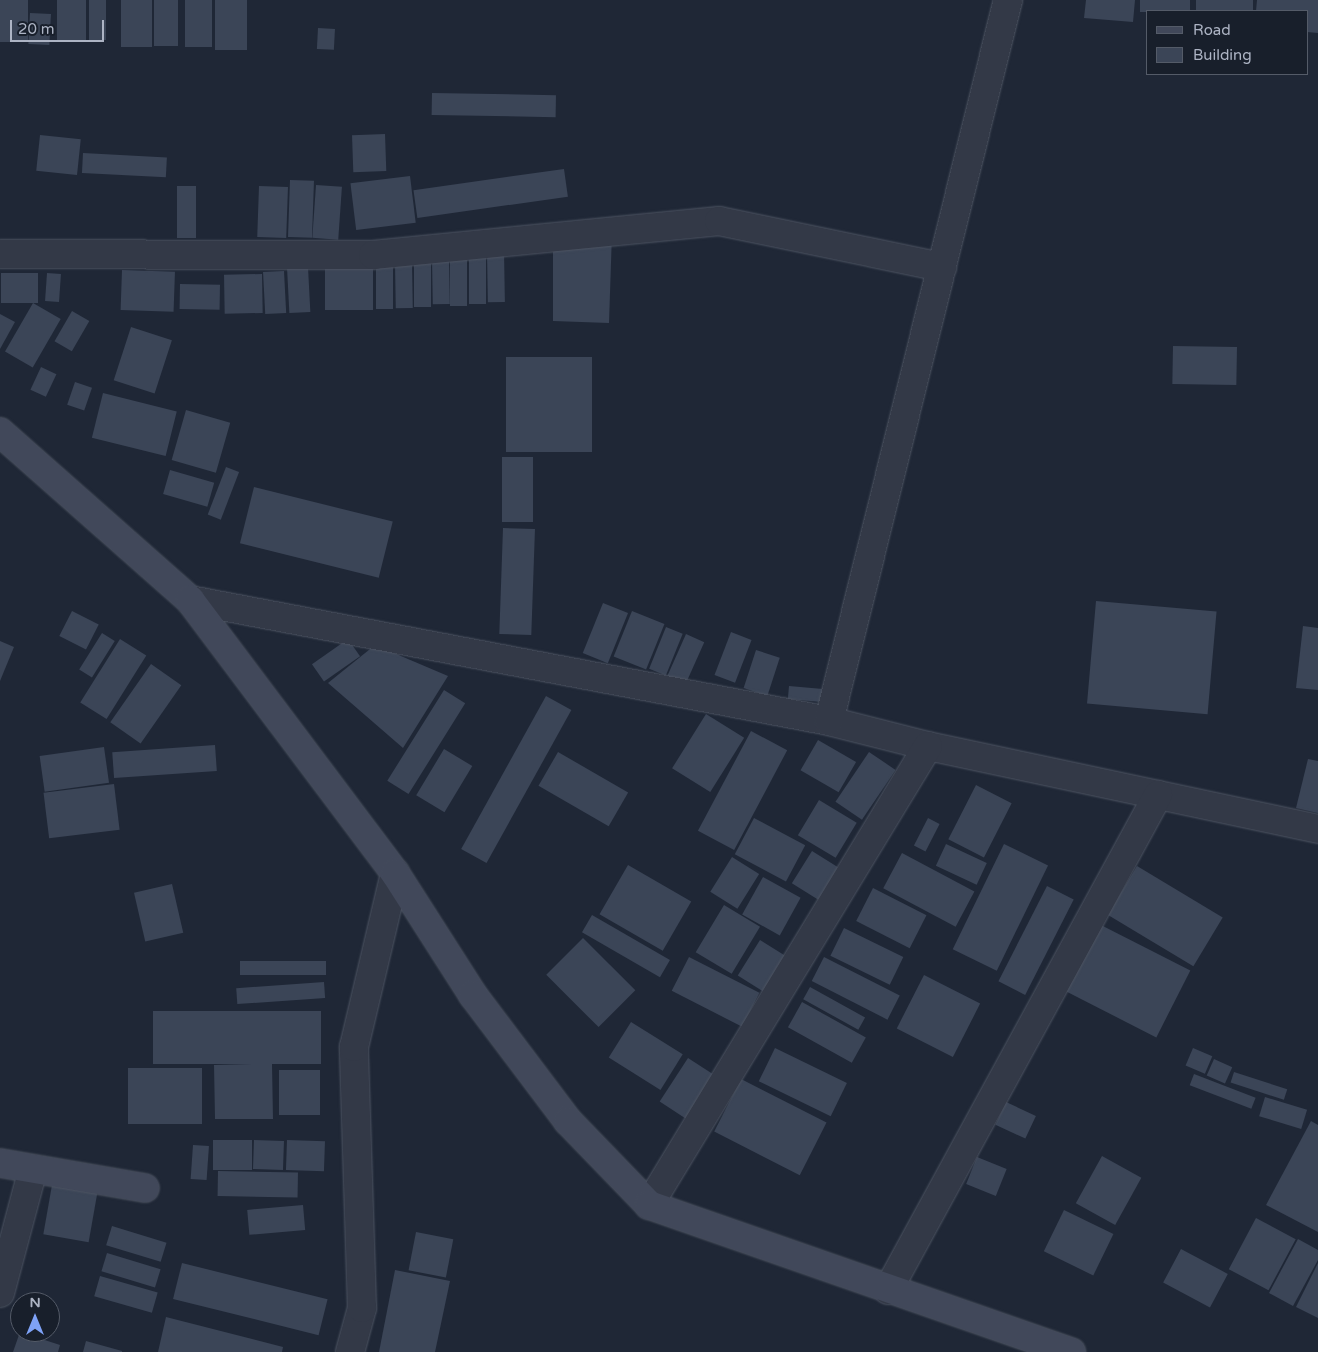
<!DOCTYPE html>
<html>
<head>
<meta charset="utf-8">
<style>
  body { margin:0 }
  #map { position:relative; width:1318px; height:1352px; overflow:hidden; background:#1f2736; font-family:"Varela Round",sans-serif }
  div>[style] { position:absolute }
  .building>* { inset:0; background:#3b4557; transform-origin:0 0 }
  .roads { filter:drop-shadow(0 0 1px #4d5462) drop-shadow(0 0 1px #4d5462) }
  .street>* { height:28px; margin:-14px; padding:0 14px; transform-origin:14px; border-radius:14px; background:#333947 }
  .secondary>* { height:28px; margin:-14px; padding:0 14px; transform-origin:14px; border-radius:14px; background:#41485a }
  span { translate:-50% -50%; white-space:nowrap; text-align:center; line-height:1.15; -webkit-text-stroke:4px #181f2b; paint-order:stroke }
  .legend { position:absolute; left:1146px; top:10px; width:162px; height:65px; box-sizing:border-box; background:#181f2b; border:1px solid #545b68; margin:0; padding:6px 9px; list-style:none; font-size:15px; color:#adb4c4 }
  .legend li { display:flex; align-items:center; gap:10px; height:25px }
  .legend b { width:25px; border:1px solid #545b68 }
  .north { position:absolute; left:10px; top:1292px; width:50px; height:50px; box-sizing:border-box; background:#181f2b; border:1px solid #545b68; border-radius:50%; rotate:0deg; font-size:14px; font-weight:700; line-height:20px; text-align:center; color:#adb4c4 }
  .north::after { content:''; display:block; margin:auto; width:18px; height:22px; background:#7ea2f7; clip-path:polygon(50% 0,100% 100%,50% 72%,0 100%) }
  .scale { position:absolute; left:10px; top:20px; width:94px; height:22px; box-sizing:border-box; border:2px solid #adb4c4; border-top:0; padding-left:6px; font-size:15px; line-height:18px; white-space:nowrap; color:#adb4c4; -webkit-text-stroke:4px #181f2b; paint-order:stroke }
</style>
</head>
<body>
<div id="map">
  <div class="building">
    <div style="left:0;top:0;width:28px;height:42px"></div>
    <div style="left:57px;top:0;width:29px;height:42px"></div>
    <div style="left:89px;top:0;width:17px;height:40px"></div>
    <div style="left:121px;top:0;width:31px;height:47px"></div>
    <div style="left:154px;top:0;width:24px;height:46px"></div>
    <div style="left:185px;top:0;width:27px;height:47px"></div>
    <div style="left:215px;top:0;width:32px;height:50px"></div>
    <div style="clip-path:polygon(1086px 0,1135px 0,1133px 22px,1084px 18px)"></div>
    <div style="left:1140px;top:0;width:50px;height:12px"></div>
    <div style="left:1196px;top:0;width:57px;height:11px"></div>
    <div style="clip-path:polygon(1257px 0,1318px 0,1318px 33px,1307px 32px,1307px 11px,1256px 11px)"></div>
    <div style="left:30px;top:13px;width:21px;height:31px;rotate:3deg"></div>
    <div style="left:318px;top:28px;width:17px;height:21px;rotate:3deg"></div>
    <div style="left:432px;top:93px;width:124px;height:22px;rotate:1deg"></div>
    <div style="left:385px;top:134px;width:37px;height:33px;rotate:88deg"></div>
    <div style="left:40px;top:135px;width:41px;height:36px;rotate:6deg"></div>
    <div style="left:83px;top:153px;width:84px;height:20px;rotate:3deg"></div>
    <div style="left:564px;top:169px;width:28px;height:152px;rotate:82deg"></div>
    <div style="left:410px;top:176px;width:47px;height:60px;rotate:83deg"></div>
    <div style="left:290px;top:180px;width:24px;height:57px;rotate:2deg"></div>
    <div style="left:316px;top:185px;width:26px;height:53px;rotate:4deg"></div>
    <div style="left:177px;top:186px;width:19px;height:52px"></div>
    <div style="left:259px;top:186px;width:29px;height:51px;rotate:2deg"></div>
    <div style="clip-path:polygon(612px 233px,609px 323px,553px 321px,553px 247px)"></div>
    <div style="left:504px;top:251px;width:51px;height:17px;rotate:89deg"></div>
    <div style="left:469px;top:253px;width:17px;height:51px"></div>
    <div style="left:450px;top:255px;width:17px;height:51px"></div>
    <div style="left:449px;top:258px;width:46px;height:17px;rotate:89deg"></div>
    <div style="left:414px;top:261px;width:17px;height:46px"></div>
    <div style="left:412px;top:263px;width:45px;height:17px;rotate:89deg"></div>
    <div style="left:376px;top:265px;width:17px;height:44px"></div>
    <div style="left:308px;top:267px;width:45px;height:21px;rotate:87deg"></div>
    <div style="left:325px;top:267px;width:48px;height:43px"></div>
    <div style="left:122px;top:270px;width:53px;height:40px;rotate:2deg"></div>
    <div style="left:284px;top:271px;width:42px;height:21px;rotate:87deg"></div>
    <div style="left:1px;top:273px;width:37px;height:30px"></div>
    <div style="left:47px;top:273px;width:14px;height:28px;rotate:4deg"></div>
    <div style="left:262px;top:274px;width:39px;height:38px;rotate:89deg"></div>
    <div style="left:180px;top:284px;width:40px;height:25px;rotate:1deg"></div>
    <div style="left:33px;top:303px;width:32px;height:56px;rotate:30deg"></div>
    <div style="left:72px;top:311px;width:20px;height:35px;rotate:30deg"></div>
    <div style="clip-path:polygon(0 314px,15px 322px,0 349px)"></div>
    <div style="left:131px;top:327px;width:43px;height:56px;rotate:18deg"></div>
    <div style="left:1173px;top:346px;width:64px;height:38px;rotate:1deg"></div>
    <div style="left:506px;top:357px;width:86px;height:95px"></div>
    <div style="left:41px;top:367px;width:17px;height:25px;rotate:25deg"></div>
    <div style="left:75px;top:382px;width:18px;height:24px;rotate:19deg"></div>
    <div style="left:103px;top:393px;width:76px;height:46px;rotate:14deg"></div>
    <div style="left:186px;top:410px;width:46px;height:52px;rotate:16deg"></div>
    <div style="left:502px;top:457px;width:31px;height:65px"></div>
    <div style="left:226px;top:467px;width:14px;height:51px;rotate:21deg"></div>
    <div style="left:170px;top:470px;width:46px;height:25px;rotate:16deg"></div>
    <div style="left:254px;top:487px;width:143px;height:58px;rotate:14deg"></div>
    <div style="left:503px;top:528px;width:32px;height:106px;rotate:2deg"></div>
    <div style="left:1096px;top:601px;width:121px;height:103px;rotate:5deg"></div>
    <div style="left:603px;top:603px;width:27px;height:54px;rotate:22deg"></div>
    <div style="left:72px;top:611px;width:30px;height:28px;rotate:27deg"></div>
    <div style="left:632px;top:611px;width:35px;height:49px;rotate:22deg"></div>
    <div style="clip-path:polygon(1303px 626px,1318px 628px,1318px 690px,1296px 688px)"></div>
    <div style="left:666px;top:627px;width:18px;height:45px;rotate:22deg"></div>
    <div style="left:731px;top:632px;width:22px;height:46px;rotate:21deg"></div>
    <div style="left:102px;top:633px;width:15px;height:43px;rotate:32deg"></div>
    <div style="left:686px;top:634px;width:20px;height:47px;rotate:24deg"></div>
    <div style="left:120px;top:639px;width:31px;height:75px;rotate:32deg"></div>
    <div style="left:348px;top:639px;width:21px;height:44px;rotate:55deg"></div>
    <div style="clip-path:polygon(0 641px,14px 647px,0 681px)"></div>
    <div style="clip-path:polygon(375px 645px,448px 676px,403px 748px,328px 683px)"></div>
    <div style="left:756px;top:650px;width:25px;height:40px;rotate:18deg"></div>
    <div style="left:151px;top:664px;width:37px;height:71px;rotate:35deg"></div>
    <div style="left:789px;top:686px;width:37px;height:13px;rotate:5deg"></div>
    <div style="left:444px;top:690px;width:25px;height:107px;rotate:32deg"></div>
    <div style="left:546px;top:696px;width:29px;height:175px;rotate:29deg"></div>
    <div style="left:706px;top:714px;width:45px;height:64px;rotate:32deg"></div>
    <div style="left:751px;top:731px;width:41px;height:113px;rotate:28deg"></div>
    <div style="left:818px;top:740px;width:44px;height:35px;rotate:30deg"></div>
    <div style="left:215px;top:745px;width:26px;height:103px;rotate:86deg"></div>
    <div style="left:104px;top:747px;width:36px;height:65px;rotate:82deg"></div>
    <div style="left:444px;top:749px;width:33px;height:54px;rotate:31deg"></div>
    <div style="left:558px;top:752px;width:81px;height:39px;rotate:30deg"></div>
    <div style="left:869px;top:752px;width:32px;height:60px;rotate:34deg"></div>
    <div style="clip-path:polygon(1308px 759px,1318px 761px,1318px 813px,1296px 808px)"></div>
    <div style="left:114px;top:784px;width:46px;height:71px;rotate:83deg"></div>
    <div style="left:976px;top:785px;width:40px;height:61px;rotate:27deg"></div>
    <div style="left:819px;top:800px;width:44px;height:41px;rotate:31deg"></div>
    <div style="left:754px;top:818px;width:58px;height:41px;rotate:28deg"></div>
    <div style="left:928px;top:818px;width:13px;height:31px;rotate:27deg"></div>
    <div style="left:946px;top:844px;width:45px;height:24px;rotate:25deg"></div>
    <div style="left:1004px;top:844px;width:49px;height:117px;rotate:26deg"></div>
    <div style="left:812px;top:851px;width:34px;height:38px;rotate:32deg"></div>
    <div style="left:902px;top:853px;width:82px;height:40px;rotate:28deg"></div>
    <div style="left:732px;top:857px;width:32px;height:41px;rotate:32deg"></div>
    <div style="left:628px;top:865px;width:73px;height:57px;rotate:30deg"></div>
    <div style="left:1137px;top:866px;width:100px;height:57px;rotate:31deg"></div>
    <div style="left:763px;top:877px;width:43px;height:43px;rotate:29deg"></div>
    <div style="left:172px;top:884px;width:50px;height:39px;rotate:77deg"></div>
    <div style="left:1047px;top:886px;width:30px;height:107px;rotate:27deg"></div>
    <div style="left:873px;top:888px;width:60px;height:37px;rotate:27deg"></div>
    <div style="left:724px;top:905px;width:42px;height:55px;rotate:31deg"></div>
    <div style="left:592px;top:915px;width:90px;height:20px;rotate:30deg"></div>
    <div style="left:1095px;top:922px;width:107px;height:75px;rotate:27deg"></div>
    <div style="left:844px;top:928px;width:66px;height:31px;rotate:26deg"></div>
    <div style="left:583px;top:938px;width:74px;height:52px;rotate:45deg"></div>
    <div style="left:760px;top:940px;width:34px;height:42px;rotate:32deg"></div>
    <div style="left:689px;top:957px;width:79px;height:38px;rotate:27deg"></div>
    <div style="left:824px;top:957px;width:85px;height:27px;rotate:27deg"></div>
    <div style="left:326px;top:961px;width:14px;height:86px;rotate:90deg"></div>
    <div style="left:924px;top:975px;width:63px;height:60px;rotate:27deg"></div>
    <div style="left:324px;top:982px;width:16px;height:88px;rotate:86deg"></div>
    <div style="left:810px;top:987px;width:63px;height:14px;rotate:29deg"></div>
    <div style="left:802px;top:1002px;width:73px;height:29px;rotate:29deg"></div>
    <div style="clip-path:polygon(153px 1011px,321px 1011px,321px 1064px,272px 1064px,273px 1119px,215px 1119px,214px 1065px,252px 1064px,153px 1064px)"></div>
    <div style="left:631px;top:1022px;width:61px;height:42px;rotate:32deg"></div>
    <div style="left:775px;top:1048px;width:80px;height:37px;rotate:26deg"></div>
    <div style="left:1193px;top:1048px;width:21px;height:19px;rotate:23deg"></div>
    <div style="left:688px;top:1058px;width:35px;height:52px;rotate:33deg"></div>
    <div style="left:1214px;top:1059px;width:20px;height:18px;rotate:24deg"></div>
    <div style="left:202px;top:1068px;width:56px;height:74px;rotate:90deg"></div>
    <div style="left:279px;top:1070px;width:41px;height:45px"></div>
    <div style="left:1234px;top:1072px;width:56px;height:11px;rotate:18deg"></div>
    <div style="left:1194px;top:1074px;width:66px;height:12px;rotate:21deg"></div>
    <div style="left:741px;top:1079px;width:96px;height:59px;rotate:27deg"></div>
    <div style="left:1265px;top:1097px;width:44px;height:20px;rotate:17deg"></div>
    <div style="left:1006px;top:1102px;width:33px;height:25px;rotate:25deg"></div>
    <div style="clip-path:polygon(1311px 1121px,1318px 1125px,1318px 1232px,1266px 1205px)"></div>
    <div style="left:213px;top:1140px;width:39px;height:30px"></div>
    <div style="left:254px;top:1140px;width:30px;height:29px;rotate:2deg"></div>
    <div style="left:287px;top:1140px;width:38px;height:30px;rotate:2deg"></div>
    <div style="left:193px;top:1145px;width:16px;height:34px;rotate:4deg"></div>
    <div style="left:1102px;top:1156px;width:45px;height:54px;rotate:29deg"></div>
    <div style="left:977px;top:1157px;width:32px;height:29px;rotate:22deg"></div>
    <div style="left:218px;top:1171px;width:80px;height:25px;rotate:1deg"></div>
    <div style="left:52px;top:1185px;width:46px;height:50px;rotate:10deg"></div>
    <div style="left:303px;top:1205px;width:25px;height:56px;rotate:85deg"></div>
    <div style="left:1064px;top:1210px;width:55px;height:46px;rotate:26deg"></div>
    <div style="left:1256px;top:1218px;width:45px;height:58px;rotate:28deg"></div>
    <div style="left:112px;top:1226px;width:57px;height:20px;rotate:17deg"></div>
    <div style="left:416px;top:1232px;width:38px;height:39px;rotate:11deg"></div>
    <div style="clip-path:polygon(1298px 1239px,1318px 1250px,1318px 1260px,1293px 1306px,1269px 1293px)"></div>
    <div style="left:1181px;top:1249px;width:53px;height:38px;rotate:28deg"></div>
    <div style="left:107px;top:1253px;width:56px;height:19px;rotate:17deg"></div>
    <div style="left:182px;top:1263px;width:150px;height:37px;rotate:14deg"></div>
    <div style="clip-path:polygon(1318px 1263px,1318px 1318px,1296px 1307px)"></div>
    <div style="clip-path:polygon(395px 1270px,450px 1281px,435px 1352px,379px 1352px)"></div>
    <div style="left:100px;top:1276px;width:60px;height:21px;rotate:16deg"></div>
    <div style="clip-path:polygon(166px 1317px,283px 1347px,282px 1352px,158px 1352px)"></div>
    <div style="clip-path:polygon(20px 1332px,60px 1345px,58px 1352px,13px 1352px)"></div>
    <div style="clip-path:polygon(86px 1341px,122px 1351px,122px 1352px,83px 1352px)"></div>
  </div>
  <div class="roads">
    <div class="street">
      <div style="left:0;top:254px;width:373px;rotate:0.2deg"></div>
      <div style="left:373px;top:255px;width:348px;rotate:-5.6deg"></div>
      <div style="left:719px;top:221px;width:228px;rotate:11.7deg"></div>
      <div style="left:190px;top:600px;width:650px;rotate:10.72deg"></div>
      <div style="left:829px;top:721px;width:102px;rotate:14.2deg"></div>
      <div style="left:928px;top:746px;width:399px;rotate:12deg"></div>
      <div style="left:829px;top:721px;width:743px;rotate:-76.06deg"></div>
      <div style="left:649px;top:1205px;width:537px;rotate:-58.71deg"></div>
      <div style="left:888px;top:1290px;width:564px;rotate:-61.39deg"></div>
      <div style="left:0;top:1293px;width:128px;rotate:-75.1deg"></div>
      <div style="left:350px;top:1352px;width:46px;rotate:-74.7deg"></div>
      <div style="left:362px;top:1308px;width:261px;rotate:-91.8deg"></div>
      <div style="left:354px;top:1047px;width:179px;rotate:-76.7deg"></div>
    </div>
    <div class="secondary">
      <div style="left:0;top:432px;width:254px;rotate:41.5deg"></div>
      <div style="left:190px;top:600px;width:341px;rotate:53.1deg"></div>
      <div style="left:395px;top:873px;width:145px;rotate:57.4deg"></div>
      <div style="left:473px;top:995px;width:158px;rotate:53deg"></div>
      <div style="left:568px;top:1121px;width:117px;rotate:46deg"></div>
      <div style="left:649px;top:1205px;width:447px;rotate:19.2deg"></div>
      <div style="left:0;top:1163px;width:147px;rotate:9.8deg"></div>
    </div>
  </div>
  <ul class="legend">
  <li><b style="height:6px;background:#41485a"></b>Road</li>
  <li><b style="height:14px;background:#3b4557"></b>Building</li>
  </ul>
  <div class="north">N</div>
  <div class="scale">20 m</div>
</div>
</body>
</html>
